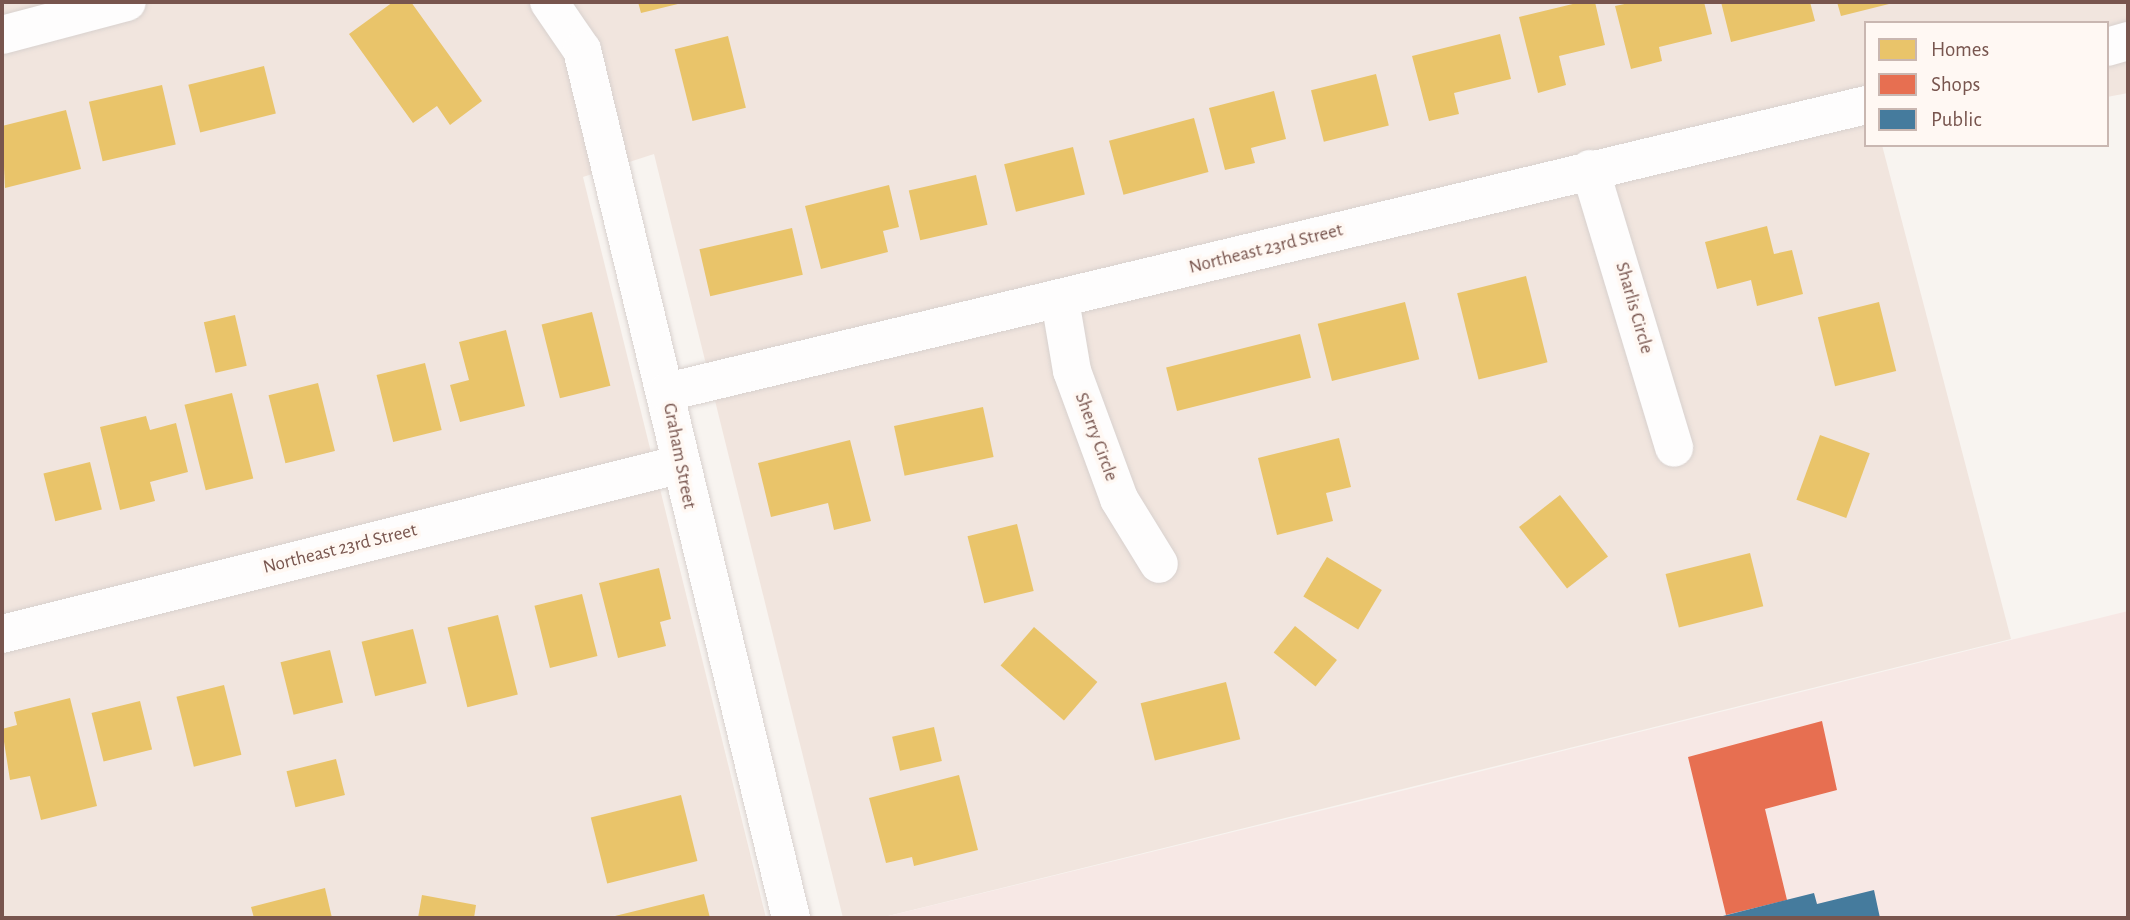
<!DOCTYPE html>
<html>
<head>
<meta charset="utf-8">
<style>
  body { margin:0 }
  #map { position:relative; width:2130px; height:920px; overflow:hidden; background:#f8f4f0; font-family:"Alegreya Sans",sans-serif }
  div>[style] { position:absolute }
  .residential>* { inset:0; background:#f1e5de }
  .commercial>* { inset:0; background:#f7e8e5 }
  .homes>* { inset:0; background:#e9c46a; transform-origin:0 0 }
  .shops>* { inset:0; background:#e76f51 }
  .public>* { inset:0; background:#457b9d }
  .roads { filter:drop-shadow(0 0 2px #d8d1ce) drop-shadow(0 0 2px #d8d1ce) }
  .minor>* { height:38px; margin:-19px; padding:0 19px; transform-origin:19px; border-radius:19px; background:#fefdfd }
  span { translate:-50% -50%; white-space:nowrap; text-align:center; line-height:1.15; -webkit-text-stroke:7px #fff8f3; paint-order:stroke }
  .street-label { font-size:19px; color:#78554e }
  .frame { position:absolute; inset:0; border:4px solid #78554e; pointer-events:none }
  .legend { position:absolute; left:1864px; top:21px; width:245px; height:126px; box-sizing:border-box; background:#fff8f3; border:2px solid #c9b7b1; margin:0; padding:9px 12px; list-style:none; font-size:21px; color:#78554e }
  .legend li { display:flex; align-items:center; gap:14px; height:35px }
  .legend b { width:35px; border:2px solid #c9b7b1 }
</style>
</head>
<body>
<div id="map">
  <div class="residential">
    <div style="clip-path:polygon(2px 2px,2128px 2px,2128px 93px,2107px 97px,2107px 23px,1866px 23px,1866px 145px,1882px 145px,2011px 639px,880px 918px,843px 918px,654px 154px,583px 177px,766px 918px,2px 918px)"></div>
  </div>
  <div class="commercial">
    <div style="clip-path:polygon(2128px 611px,2128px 918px,880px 918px,1369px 799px)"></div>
  </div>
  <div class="homes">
    <div style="clip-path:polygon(393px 2px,411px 2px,482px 101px,450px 125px,437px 106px,413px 123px,349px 34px)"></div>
    <div style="clip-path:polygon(638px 2px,682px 2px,682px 3px,641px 13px)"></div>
    <div style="clip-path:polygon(1581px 2px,1595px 2px,1605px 45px,1559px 56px,1566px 85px,1538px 93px,1519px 17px)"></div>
    <div style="clip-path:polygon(1634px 2px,1704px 2px,1712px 34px,1659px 47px,1662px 61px,1631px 69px,1615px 6px)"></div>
    <div style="clip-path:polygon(1721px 2px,1810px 2px,1815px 21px,1731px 42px)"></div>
    <div style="clip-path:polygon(1837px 2px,1893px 2px,1893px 3px,1841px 16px)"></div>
    <div style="clip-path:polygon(1500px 34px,1511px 79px,1454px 93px,1459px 114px,1429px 121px,1412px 56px)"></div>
    <div style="left:728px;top:36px;width:74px;height:55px;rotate:76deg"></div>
    <div style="left:264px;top:66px;width:49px;height:78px;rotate:76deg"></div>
    <div style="left:1376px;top:74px;width:53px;height:67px;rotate:76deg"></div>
    <div style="left:162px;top:85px;width:61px;height:75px;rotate:77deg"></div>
    <div style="clip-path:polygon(1274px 91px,1286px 139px,1251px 148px,1255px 163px,1225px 170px,1209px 108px)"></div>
    <div style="clip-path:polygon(66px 110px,81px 169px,5px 188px,2px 126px)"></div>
    <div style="left:1194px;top:118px;width:56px;height:88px;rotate:75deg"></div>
    <div style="left:1073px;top:147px;width:49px;height:71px;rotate:76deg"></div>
    <div style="left:976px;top:175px;width:51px;height:69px;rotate:77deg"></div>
    <div style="clip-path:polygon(889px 185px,899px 227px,883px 231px,888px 252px,821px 269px,805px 206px)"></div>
    <div style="clip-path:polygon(1767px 226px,1774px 254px,1792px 250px,1803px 294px,1757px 306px,1751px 280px,1717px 289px,1705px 242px)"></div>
    <div style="left:792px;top:228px;width:48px;height:95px;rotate:77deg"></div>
    <div style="left:1526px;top:276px;width:89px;height:71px;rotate:76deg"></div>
    <div style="left:1405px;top:302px;width:59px;height:90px;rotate:76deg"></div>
    <div style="left:1879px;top:302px;width:71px;height:63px;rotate:76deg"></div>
    <div style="left:592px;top:312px;width:76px;height:52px;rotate:76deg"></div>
    <div style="left:235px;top:315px;width:52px;height:32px;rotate:77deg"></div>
    <div style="clip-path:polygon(506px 330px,525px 406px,460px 422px,450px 385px,469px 380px,459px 342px)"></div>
    <div style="left:1300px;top:334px;width:45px;height:138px;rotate:76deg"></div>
    <div style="left:425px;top:363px;width:69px;height:50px;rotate:76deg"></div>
    <div style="left:318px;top:383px;width:70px;height:51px;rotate:76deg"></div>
    <div style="left:232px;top:393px;width:88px;height:49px;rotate:76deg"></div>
    <div style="left:983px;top:407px;width:51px;height:91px;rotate:78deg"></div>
    <div style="clip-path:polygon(146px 416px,150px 430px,176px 423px,188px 472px,150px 482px,155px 501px,120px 510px,100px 427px)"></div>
    <div style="left:1820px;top:435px;width:53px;height:69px;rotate:20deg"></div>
    <div style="clip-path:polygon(1339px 438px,1351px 487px,1326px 493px,1333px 521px,1277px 535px,1258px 458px)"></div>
    <div style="clip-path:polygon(850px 440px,871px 521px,834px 530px,828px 503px,771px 517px,758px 463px)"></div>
    <div style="left:90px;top:462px;width:49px;height:48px;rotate:76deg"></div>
    <div style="left:1560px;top:495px;width:78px;height:52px;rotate:52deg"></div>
    <div style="left:1017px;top:524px;width:69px;height:51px;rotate:76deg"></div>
    <div style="left:1750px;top:553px;width:55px;height:87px;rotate:76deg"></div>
    <div style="left:1327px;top:557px;width:64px;height:46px;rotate:31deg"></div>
    <div style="clip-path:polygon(659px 568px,671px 619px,660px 622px,666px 646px,618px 658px,599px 583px)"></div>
    <div style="left:582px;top:594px;width:64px;height:49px;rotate:76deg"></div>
    <div style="left:498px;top:615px;width:82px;height:52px;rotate:76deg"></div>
    <div style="left:1295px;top:626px;width:54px;height:34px;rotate:39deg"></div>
    <div style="left:1034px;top:627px;width:84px;height:51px;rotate:41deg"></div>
    <div style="left:413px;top:629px;width:56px;height:53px;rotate:76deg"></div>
    <div style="left:330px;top:650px;width:54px;height:51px;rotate:76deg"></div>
    <div style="left:1226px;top:682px;width:59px;height:88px;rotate:76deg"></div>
    <div style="left:224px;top:685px;width:72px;height:49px;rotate:76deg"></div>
    <div style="clip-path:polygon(70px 698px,97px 806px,41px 820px,30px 776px,10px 780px,2px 729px,17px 725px,14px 712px)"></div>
    <div style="left:140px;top:701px;width:50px;height:50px;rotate:76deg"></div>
    <div style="left:934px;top:727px;width:35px;height:43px;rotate:77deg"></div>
    <div style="left:336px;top:759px;width:37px;height:51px;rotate:76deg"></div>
    <div style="clip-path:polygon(959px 775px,978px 850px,914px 866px,912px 857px,886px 863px,869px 798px)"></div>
    <div style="left:681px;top:795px;width:68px;height:93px;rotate:76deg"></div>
    <div style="clip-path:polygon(325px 888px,332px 918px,254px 918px,251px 907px)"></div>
    <div style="clip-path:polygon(704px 894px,710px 918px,616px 918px,615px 916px)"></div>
    <div style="clip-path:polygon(422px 895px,476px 905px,474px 918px,418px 918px)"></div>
  </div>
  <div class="shops">
    <div style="clip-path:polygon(1822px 721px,1837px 790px,1765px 809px,1787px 900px,1726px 915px,1688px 757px)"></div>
  </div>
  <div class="public">
    <div style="clip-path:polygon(1874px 890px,1880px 918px,1715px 918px,1814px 893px,1817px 904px)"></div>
  </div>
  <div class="roads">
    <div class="minor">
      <div style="left:549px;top:2px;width:58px;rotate:55.5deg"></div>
      <div style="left:582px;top:50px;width:893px;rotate:76.46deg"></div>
      <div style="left:2px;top:35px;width:129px;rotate:-14.8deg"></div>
      <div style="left:2107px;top:47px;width:22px;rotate:-16deg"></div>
      <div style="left:1590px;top:169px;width:291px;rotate:73.2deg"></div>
      <div style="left:1060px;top:300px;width:72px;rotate:80.4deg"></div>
      <div style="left:1072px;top:371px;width:136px;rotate:69.8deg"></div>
      <div style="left:1119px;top:499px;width:76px;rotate:58.4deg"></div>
      <div style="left:667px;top:392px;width:1233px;rotate:-13.46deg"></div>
      <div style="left:2px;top:634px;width:697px;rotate:-14.04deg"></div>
    </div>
  </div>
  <div class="street-label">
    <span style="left:1266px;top:249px;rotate:-14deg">Northeast 23rd Street</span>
    <span style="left:1634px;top:308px;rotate:74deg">Sharlis Circle</span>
    <span style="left:1096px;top:437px;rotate:70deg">Sherry Circle</span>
    <span style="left:679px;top:456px;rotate:79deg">Graham Street</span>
    <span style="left:340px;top:549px;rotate:-14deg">Northeast 23rd Street</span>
  </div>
  <div class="frame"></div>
  <ul class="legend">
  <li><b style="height:19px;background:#e9c46a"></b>Homes</li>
  <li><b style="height:19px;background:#e76f51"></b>Shops</li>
  <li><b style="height:19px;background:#457b9d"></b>Public</li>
  </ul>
</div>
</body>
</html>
